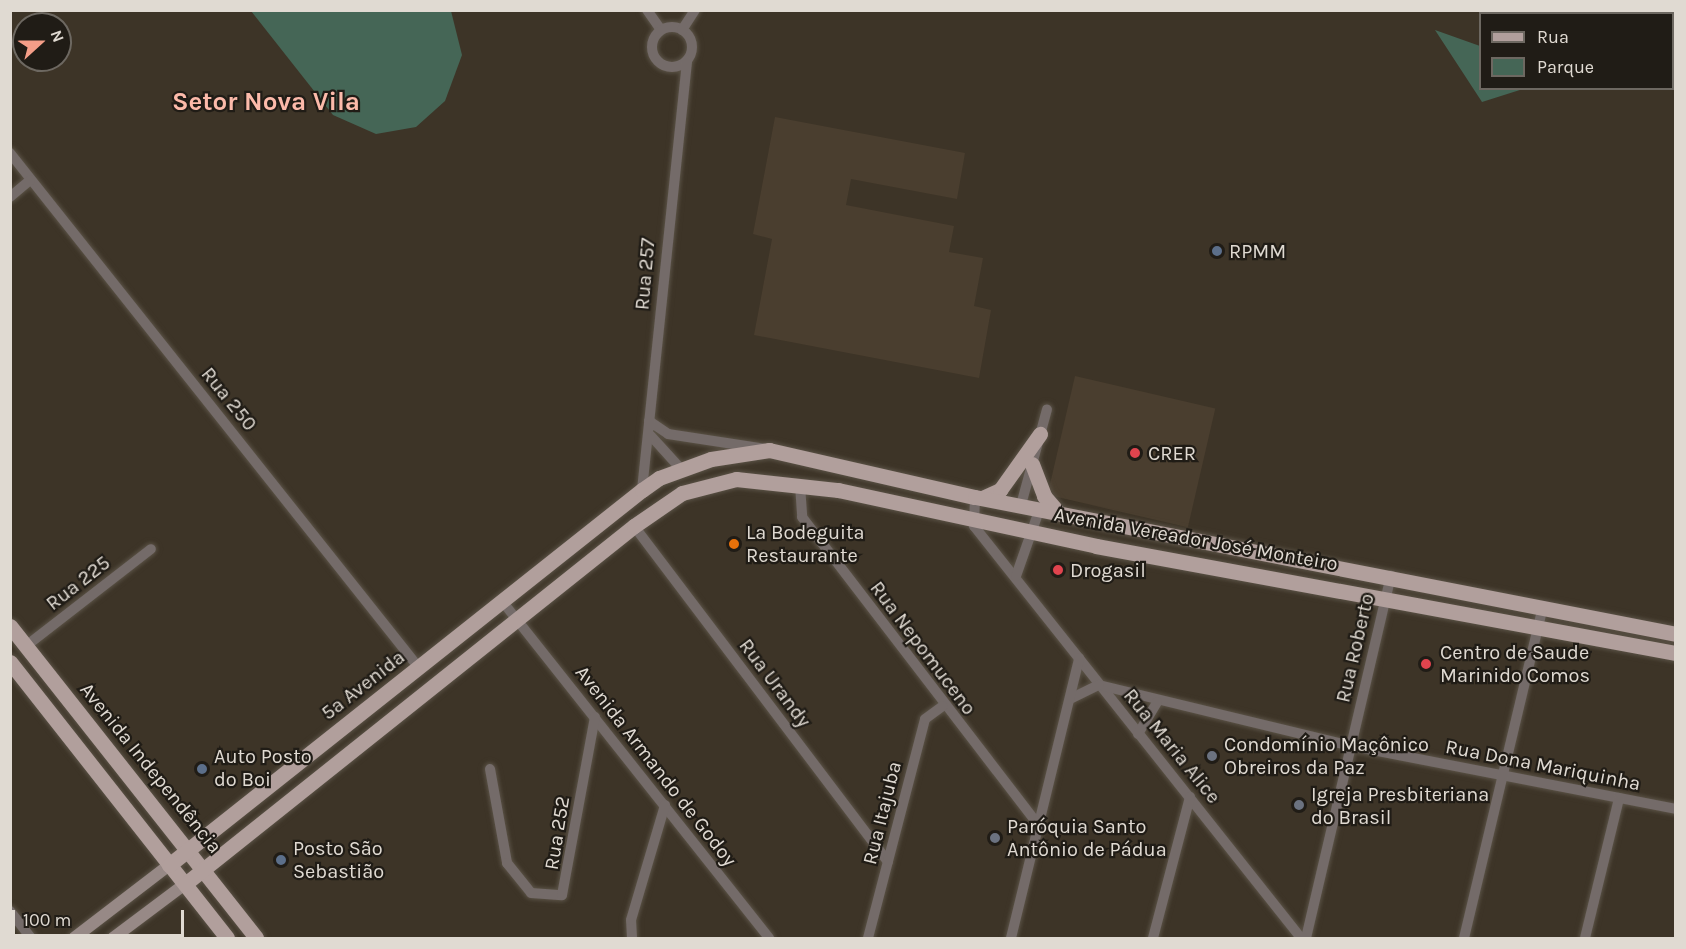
<!DOCTYPE html>
<html>
<head>
<meta charset="utf-8">
<style>
  body { margin:0 }
  #map { position:relative; width:1686px; height:949px; overflow:hidden; background:#3d3427; font-family:Karla,sans-serif }
  div>[style] { position:absolute }
  .medical>* { inset:0; background:#4a3e2f; transform-origin:0 0 }
  .green>* { inset:0; background:#456656 }
  .roads { filter:drop-shadow(0 0 2px #5a5246) drop-shadow(0 0 2px #5a5246) }
  .minor>* { height:10px; margin:-5px; padding:0 5px; transform-origin:5px; border-radius:5px; background:#746b69 }
  .minor>.ring { margin:-5px; padding:0; box-sizing:content-box; background:none; border:10px solid #746b69; border-radius:50% }
  .secondary>* { height:12px; margin:-6px; padding:0 6px; transform-origin:6px; border-radius:6px; background:#978986 }
  .primary>* { height:15px; margin:-7.5px; padding:0 7.5px; transform-origin:7.5px; border-radius:7.5px; background:#b19f9c }
  .dots>* { width:16px; height:16px; translate:-50% -50%; box-sizing:border-box; border:3px solid #201c16; border-radius:50% }
  span { translate:-50% -50%; white-space:nowrap; text-align:center; line-height:1.15; -webkit-text-stroke:4.5px #201c16; paint-order:stroke }
  .poi-label { font-size:20px; color:#e0dad2 }
  .left { translate:0 -50%; text-align:left }
  .street-label { font-size:20px; color:#e0dad2 }
  .district-label { font-size:26px; color:#fcbaaa; font-weight:700 }
  .frame { position:absolute; inset:0; border:12px solid #e0dad2; pointer-events:none }
  .legend { position:absolute; left:1479px; top:12px; width:195px; height:78px; box-sizing:border-box; background:#201c16; border:2px solid #6d6861; margin:0; padding:8px 10px; list-style:none; font-size:18px; color:#e0dad2 }
  .legend li { display:flex; align-items:center; gap:12px; height:30px }
  .legend b { width:30px; border:2px solid #6d6861 }
  .north { position:absolute; left:12px; top:12px; width:60px; height:60px; box-sizing:border-box; background:#201c16; border:2px solid #6d6861; border-radius:50%; rotate:69deg; font-size:16px; font-weight:700; line-height:24px; text-align:center; color:#e0dad2 }
  .north::after { content:''; display:block; margin:auto; width:21px; height:27px; background:#f49e88; clip-path:polygon(50% 0,100% 100%,50% 72%,0 100%) }
  .scale { position:absolute; left:12px; top:910px; width:172px; height:27px; box-sizing:border-box; border:3px solid #e0dad2; border-top:0; padding-left:8px; font-size:18px; line-height:21px; white-space:nowrap; color:#e0dad2; -webkit-text-stroke:4px #201c16; paint-order:stroke }
</style>
</head>
<body>
<div id="map">
  <div class="medical">
    <div style="clip-path:polygon(775px 117px,965px 153px,957px 199px,851px 179px,846px 205px,954px 226px,949px 252px,983px 258px,974px 306px,991px 310px,979px 378px,754px 335px,772px 239px,753px 234px)"></div>
    <div style="left:1075px;top:376px;width:144px;height:122px;rotate:13deg"></div>
  </div>
  <div class="green">
    <div style="clip-path:polygon(251px 11px,451px 11px,462px 55px,445px 101px,416px 127px,376px 134px,333px 115px)"></div>
    <div style="clip-path:polygon(1622px 11px,1675px 11px,1675px 44px,1672px 14px,1618px 13px)"></div>
    <div style="clip-path:polygon(1435px 30px,1480px 46px,1480px 88px,1523px 89px,1482px 102px)"></div>
  </div>
  <div class="roads">
    <div class="minor">
      <div style="left:647px;top:10px;width:24px;rotate:55deg"></div>
      <div class="ring" style="left:652px;top:27px;width:30px;height:30px"></div>
      <div style="left:682px;top:30px;width:24px;rotate:-57deg"></div>
      <div style="left:10px;top:153px;width:658px;rotate:51.54deg"></div>
      <div style="left:10px;top:197px;width:26px;rotate:-40deg"></div>
      <div style="left:649px;top:421px;width:23px;rotate:34deg"></div>
      <div style="left:668px;top:434px;width:99px;rotate:8.7deg"></div>
      <div style="left:651px;top:436px;width:45px;rotate:47.7deg"></div>
      <div style="left:800px;top:485px;width:32px;rotate:86deg"></div>
      <div style="left:802px;top:517px;width:388px;rotate:52.5deg"></div>
      <div style="left:642px;top:490px;width:431px;rotate:-84deg"></div>
      <div style="left:975px;top:497px;width:29px;rotate:92deg"></div>
      <div style="left:974px;top:526px;width:526px;rotate:51.56deg"></div>
      <div style="left:1021px;top:505px;width:99px;rotate:-74.8deg"></div>
      <div style="left:634px;top:526px;width:421px;rotate:52.9deg"></div>
      <div style="left:1016px;top:576px;width:72px;rotate:-70.6deg"></div>
      <div style="left:502px;top:601px;width:430px;rotate:51.6deg"></div>
      <div style="left:26px;top:646px;width:158px;rotate:-37.8deg"></div>
      <div style="left:1099px;top:685px;width:260px;rotate:13.6deg"></div>
      <div style="left:1352px;top:746px;width:330px;rotate:11deg"></div>
      <div style="left:1072px;top:698px;width:30px;rotate:-26deg"></div>
      <div style="left:1138px;top:734px;width:37px;rotate:-59deg"></div>
      <div style="left:490px;top:769px;width:96px;rotate:79.7deg"></div>
      <div style="left:507px;top:863px;width:38px;rotate:51deg"></div>
      <div style="left:531px;top:893px;width:31px;rotate:4deg"></div>
      <div style="left:562px;top:895px;width:181px;rotate:-79.5deg"></div>
      <div style="left:10px;top:911px;width:34px;rotate:52deg"></div>
      <div style="left:632px;top:938px;width:18px;rotate:-93deg"></div>
      <div style="left:631px;top:920px;width:120px;rotate:-73.5deg"></div>
      <div style="left:868px;top:938px;width:226px;rotate:-75.4deg"></div>
      <div style="left:925px;top:719px;width:22px;rotate:-36deg"></div>
      <div style="left:1011px;top:938px;width:288px;rotate:-76.3deg"></div>
      <div style="left:1153px;top:938px;width:146px;rotate:-75.3deg"></div>
      <div style="left:1306px;top:938px;width:372px;rotate:-76.8deg"></div>
      <div style="left:1464px;top:938px;width:341px;rotate:-76.6deg"></div>
      <div style="left:1585px;top:938px;width:144px;rotate:-76.3deg"></div>
    </div>
    <div class="secondary">
      <div style="left:74px;top:938px;width:120px;rotate:-37.5deg"></div>
      <div style="left:113px;top:938px;width:90px;rotate:-36.9deg"></div>
    </div>
    <div class="primary">
      <div style="left:1032px;top:464px;width:34px;rotate:69deg"></div>
      <div style="left:1044px;top:496px;width:21px;rotate:49deg"></div>
      <div style="left:982px;top:498px;width:20px;rotate:-24deg"></div>
      <div style="left:1000px;top:490px;width:69px;rotate:-54.5deg"></div>
      <div style="left:10px;top:626px;width:397px;rotate:51.7deg"></div>
      <div style="left:10px;top:662px;width:351px;rotate:51.8deg"></div>
      <div style="left:169px;top:865px;width:604px;rotate:-38.41deg"></div>
      <div style="left:642px;top:490px;width:21px;rotate:-35deg"></div>
      <div style="left:659px;top:478px;width:55px;rotate:-20.1deg"></div>
      <div style="left:711px;top:459px;width:59px;rotate:-8.8deg"></div>
      <div style="left:769px;top:450px;width:211px;rotate:12.9deg"></div>
      <div style="left:975px;top:497px;width:714px;rotate:11.06deg"></div>
      <div style="left:185px;top:884px;width:574px;rotate:-38.57deg"></div>
      <div style="left:634px;top:526px;width:58px;rotate:-34.5deg"></div>
      <div style="left:682px;top:493px;width:56px;rotate:-14.5deg"></div>
      <div style="left:736px;top:479px;width:103px;rotate:6.2deg"></div>
      <div style="left:838px;top:490px;width:264px;rotate:12.2deg"></div>
      <div style="left:1096px;top:546px;width:590px;rotate:10.45deg"></div>
    </div>
  </div>
  <div class="dots">
    <div style="left:1217px;top:251px;background:#5c6f8a"></div>
    <div style="left:1135px;top:453px;background:#e0444e"></div>
    <div style="left:734px;top:544px;background:#e8710a"></div>
    <div style="left:1058px;top:570px;background:#e0444e"></div>
    <div style="left:1426px;top:664px;background:#e0444e"></div>
    <div style="left:1212px;top:756px;background:#6b7280"></div>
    <div style="left:202px;top:769px;background:#5c6f8a"></div>
    <div style="left:1299px;top:805px;background:#6b7280"></div>
    <div style="left:995px;top:838px;background:#6b7280"></div>
    <div style="left:281px;top:860px;background:#5c6f8a"></div>
  </div>
  <div class="poi-label">
    <span class="left" style="left:1229px;top:251px">RPMM</span>
    <span class="left" style="left:1148px;top:453px">CRER</span>
    <span class="left" style="left:746px;top:544px">La Bodeguita<br>Restaurante</span>
    <span class="left" style="left:1070px;top:570px">Drogasil</span>
    <span class="left" style="left:1440px;top:664px">Centro de Saude<br>Marinido Comos</span>
    <span class="left" style="left:1224px;top:756px">Condomínio Maçônico<br>Obreiros da Paz</span>
    <span class="left" style="left:214px;top:768px">Auto Posto<br>do Boi</span>
    <span class="left" style="left:1311px;top:806px">Igreja Presbiteriana<br>do Brasil</span>
    <span class="left" style="left:1007px;top:838px">Paróquia Santo<br>Antônio de Pádua</span>
    <span class="left" style="left:293px;top:860px">Posto São<br>Sebastião</span>
  </div>
  <div class="street-label">
    <span style="left:645px;top:274px;rotate:-85deg">Rua 257</span>
    <span style="left:229px;top:399px;rotate:51deg">Rua 250</span>
    <span style="left:1196px;top:539px;rotate:10deg">Avenida Vereador José Monteiro</span>
    <span style="left:78px;top:583px;rotate:-38deg">Rua 225</span>
    <span style="left:923px;top:648px;rotate:53deg">Rua Nepomuceno</span>
    <span style="left:1355px;top:648px;rotate:-77deg">Rua Roberto</span>
    <span style="left:775px;top:683px;rotate:53deg">Rua Urandy</span>
    <span style="left:363px;top:685px;rotate:-38deg">5ª Avenida</span>
    <span style="left:1172px;top:746px;rotate:51deg">Rua Maria Alice</span>
    <span style="left:1543px;top:765px;rotate:11deg">Rua Dona Mariquinha</span>
    <span style="left:656px;top:766px;rotate:52deg">Avenida Armando de Godoy</span>
    <span style="left:151px;top:768px;rotate:51deg">Avenida Independência</span>
    <span style="left:882px;top:813px;rotate:-76deg">Rua Itajuba</span>
    <span style="left:557px;top:833px;rotate:-81deg">Rua 252</span>
  </div>
  <div class="district-label">
    <span style="left:266px;top:102px">Setor Nova Vila</span>
  </div>
  <div class="frame"></div>
  <ul class="legend">
  <li><b style="height:8px;background:#b19f9c"></b>Rua</li>
  <li><b style="height:16px;background:#456656"></b>Parque</li>
  </ul>
  <div class="north">N</div>
  <div class="scale">100 m</div>
</div>
</body>
</html>
